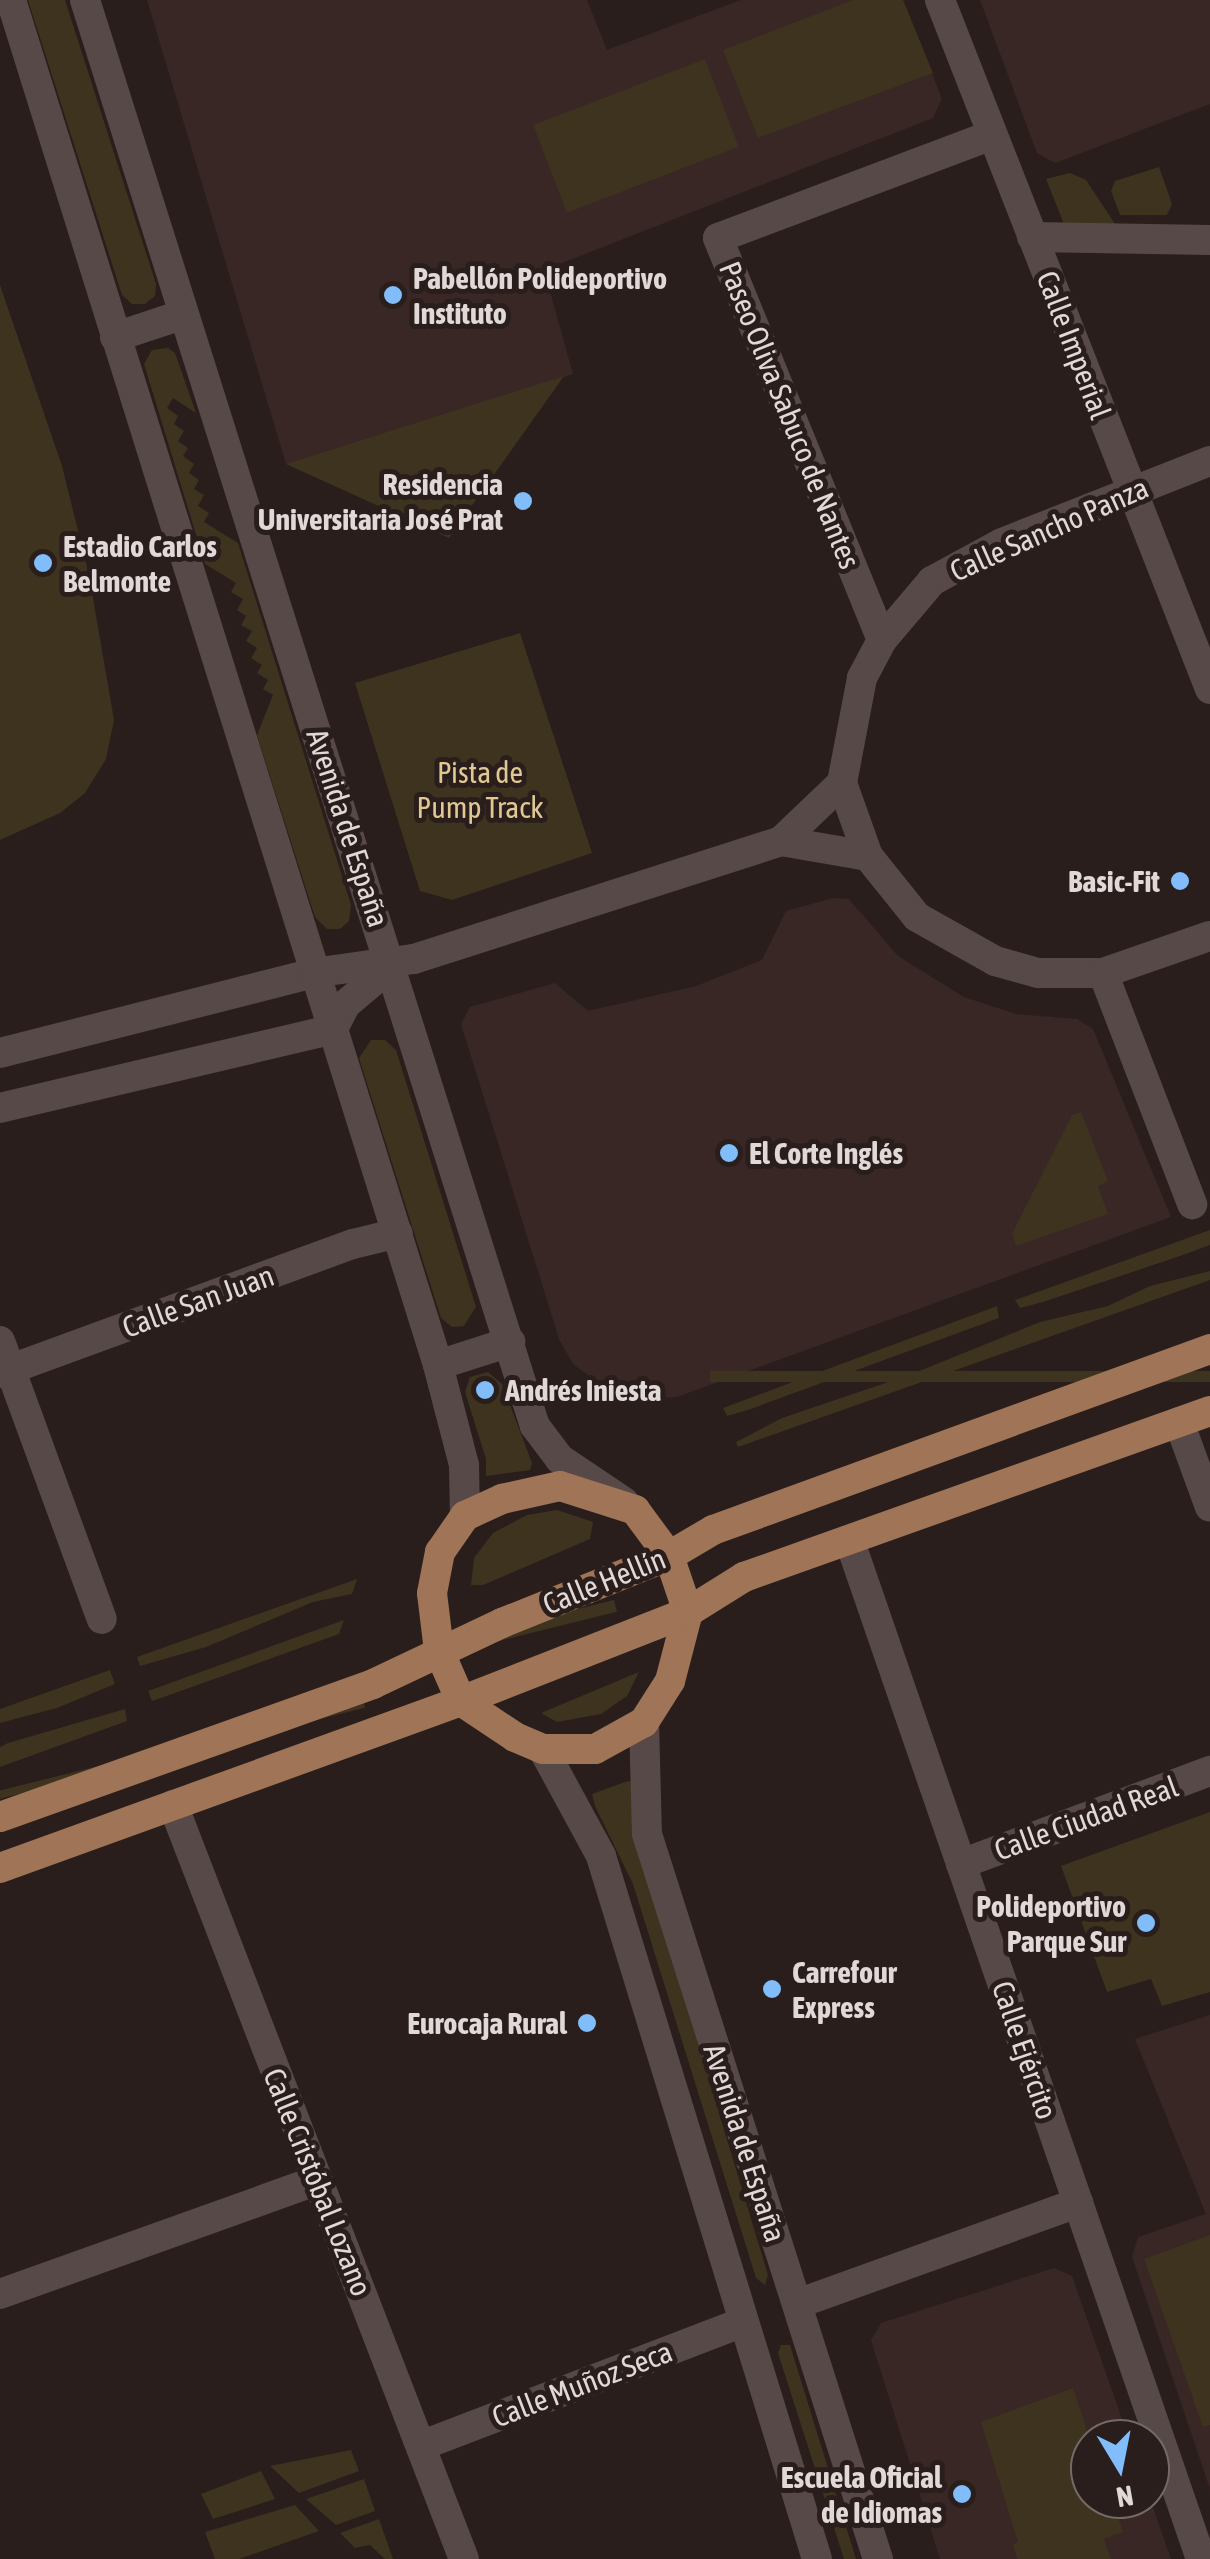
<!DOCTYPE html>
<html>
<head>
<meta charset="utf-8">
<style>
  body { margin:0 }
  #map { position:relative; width:1210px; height:2559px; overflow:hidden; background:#2a1e1c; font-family:"Asap Condensed",sans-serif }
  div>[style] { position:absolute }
  .built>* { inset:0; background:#382724 }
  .green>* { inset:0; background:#3d331e; transform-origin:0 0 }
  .street>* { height:30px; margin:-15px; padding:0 15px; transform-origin:15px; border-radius:15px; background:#574947 }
  .secondary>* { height:30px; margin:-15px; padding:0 15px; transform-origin:15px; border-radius:15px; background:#574947 }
  .primary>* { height:30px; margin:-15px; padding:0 15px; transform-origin:15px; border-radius:15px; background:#a07457 }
  .dots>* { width:28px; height:28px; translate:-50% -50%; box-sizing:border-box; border:5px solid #2a1e1c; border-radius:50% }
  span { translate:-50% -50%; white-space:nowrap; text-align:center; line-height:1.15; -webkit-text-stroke:10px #2a1e1c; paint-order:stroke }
  .poi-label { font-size:30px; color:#e1d9d8; font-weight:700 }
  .left { translate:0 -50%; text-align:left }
  .right { translate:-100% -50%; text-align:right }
  .street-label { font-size:30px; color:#e1d9d8 }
  .park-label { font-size:30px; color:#e1c893 }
  .north { position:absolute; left:1070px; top:2419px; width:100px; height:100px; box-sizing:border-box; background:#2a1e1c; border:2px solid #736967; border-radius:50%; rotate:170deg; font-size:28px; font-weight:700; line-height:40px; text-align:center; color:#e1d9d8 }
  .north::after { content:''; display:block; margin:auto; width:35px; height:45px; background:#80bdfa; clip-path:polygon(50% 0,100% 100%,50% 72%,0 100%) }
</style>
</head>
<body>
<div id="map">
  <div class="built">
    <div style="clip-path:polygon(147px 0,587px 0,607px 50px,741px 0,903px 0,942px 99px,933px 118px,544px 270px,573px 374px,286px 464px)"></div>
    <div style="clip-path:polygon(980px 0,1210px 0,1210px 104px,1055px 163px,1037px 153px)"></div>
    <div style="clip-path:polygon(833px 898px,849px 899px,898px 956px,964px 997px,1016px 1014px,1077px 1019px,1093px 1029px,1171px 1217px,677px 1397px,634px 1400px,613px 1394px,573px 1364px,559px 1339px,461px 1024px,470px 1007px,555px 983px,588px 1011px,696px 986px,762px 960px,786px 911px)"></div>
    <div style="clip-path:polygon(1210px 2015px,1210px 2489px,1132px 2257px,1138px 2237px,1206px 2214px,1135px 2039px)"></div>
    <div style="clip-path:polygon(1054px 2268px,1072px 2276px,1129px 2439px,1090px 2439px,1090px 2499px,1150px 2499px,1171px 2559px,940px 2559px,871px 2340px,881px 2323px)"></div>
  </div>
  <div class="green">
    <div style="clip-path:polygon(28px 0,65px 0,156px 284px,155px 296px,145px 304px,132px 304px,122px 295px)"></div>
    <div style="clip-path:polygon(853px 0,903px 0,933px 73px,758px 138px,723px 50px)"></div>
    <div style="left:705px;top:59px;width:94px;height:184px;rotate:69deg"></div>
    <div style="clip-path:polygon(1159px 167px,1172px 204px,1167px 215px,1120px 215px,1111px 191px,1115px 181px)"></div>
    <div style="clip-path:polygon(1070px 173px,1086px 180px,1115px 224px,1064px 224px,1046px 179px)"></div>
    <div style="clip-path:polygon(0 285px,62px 466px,89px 575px,114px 720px,106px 759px,85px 793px,60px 813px,0 840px)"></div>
    <div style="clip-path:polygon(168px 348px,175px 353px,196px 413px,173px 398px,167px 408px,178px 416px,174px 424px,184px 431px,178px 441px,188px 448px,183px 456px,194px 464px,189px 473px,199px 480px,194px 489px,204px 495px,198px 506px,209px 513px,204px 522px,238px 543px,351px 905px,349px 921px,340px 929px,327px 929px,315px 917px,257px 735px,273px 695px,263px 689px,268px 680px,257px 673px,262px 665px,251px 658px,257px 648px,246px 641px,252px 631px,241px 625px,246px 616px,237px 610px,243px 599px,231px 592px,236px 583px,205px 564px,144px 364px,152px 350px)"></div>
    <div style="clip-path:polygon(564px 376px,449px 538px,286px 464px)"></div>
    <div style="clip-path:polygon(520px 633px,592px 853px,452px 900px,420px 891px,355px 683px)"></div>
    <div style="clip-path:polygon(371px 1040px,385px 1040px,396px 1050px,476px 1307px,464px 1326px,452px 1327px,441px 1318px,359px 1058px)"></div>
    <div style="clip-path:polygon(1081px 1112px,1108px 1181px,1098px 1186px,1108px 1214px,1016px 1246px,1012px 1234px,1072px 1115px)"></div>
    <div style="clip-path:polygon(1210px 1230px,1210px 1245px,1183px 1255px,1043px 1302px,1020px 1308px,1015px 1300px)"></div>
    <div style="clip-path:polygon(1210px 1271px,1210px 1280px,738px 1447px,736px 1442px,782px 1418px,912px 1374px,1040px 1322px,1108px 1306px,1150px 1286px)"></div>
    <div style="clip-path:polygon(997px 1306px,999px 1318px,748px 1410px,727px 1416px,723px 1408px)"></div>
    <div style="left:1210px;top:1371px;width:11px;height:500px;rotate:90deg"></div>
    <div style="clip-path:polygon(488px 1372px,502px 1384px,532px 1463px,530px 1470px,486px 1476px,486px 1459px,465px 1392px,470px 1377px)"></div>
    <div style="clip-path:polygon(557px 1510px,593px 1522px,590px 1539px,483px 1585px,471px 1585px,474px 1558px,493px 1533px,527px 1515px)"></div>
    <div style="clip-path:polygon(357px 1579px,352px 1594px,313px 1602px,206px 1647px,140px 1666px,137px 1657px)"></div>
    <div style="left:614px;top:1600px;width:12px;height:127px;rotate:76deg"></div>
    <div style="clip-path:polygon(344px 1620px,339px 1634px,178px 1692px,152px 1701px,148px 1691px)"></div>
    <div style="clip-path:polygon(110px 1670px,115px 1684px,57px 1708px,0 1723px,0 1709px)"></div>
    <div style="clip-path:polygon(639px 1672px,627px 1696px,601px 1714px,557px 1722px,541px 1713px)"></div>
    <div style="left:363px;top:1700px;width:8px;height:386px;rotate:76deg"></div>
    <div style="clip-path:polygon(125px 1709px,127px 1721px,0 1767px,0 1747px,8px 1743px)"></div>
    <div style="clip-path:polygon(628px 1781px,632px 1782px,664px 1931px,768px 2275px,765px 2285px,756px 2278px,633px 1884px,595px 1806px,592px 1794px)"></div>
    <div style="clip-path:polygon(1210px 1812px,1210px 1992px,1162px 2006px,1151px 1979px,1107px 1992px,1061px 1866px)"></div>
    <div style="clip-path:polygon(1210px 2235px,1210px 2425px,1203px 2427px,1144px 2259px)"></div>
    <div style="clip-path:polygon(781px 2345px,790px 2345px,856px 2559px,844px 2559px,778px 2353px)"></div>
    <div style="clip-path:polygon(1073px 2388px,1090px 2439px,1090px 2499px,1112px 2499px,1123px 2532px,1104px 2539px,1111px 2559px,1017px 2559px,1013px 2545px,1018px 2542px,981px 2422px)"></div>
    <div style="clip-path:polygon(351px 2450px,359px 2471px,299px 2493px,270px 2466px)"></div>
    <div style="clip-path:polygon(261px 2471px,275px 2499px,213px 2519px,201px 2494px)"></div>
    <div style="clip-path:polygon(364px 2479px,375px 2511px,336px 2525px,306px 2499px)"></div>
    <div style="clip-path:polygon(295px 2505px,319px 2531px,239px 2559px,215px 2559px,205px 2532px)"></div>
    <div style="clip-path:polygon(379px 2519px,393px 2559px,385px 2559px,370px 2545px,355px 2548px,340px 2533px)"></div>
  </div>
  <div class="street">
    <div style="left:940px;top:0;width:740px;rotate:68.6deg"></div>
    <div style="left:1032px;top:237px;width:178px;rotate:1deg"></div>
    <div style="left:115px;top:337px;width:71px;rotate:-18.2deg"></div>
    <div style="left:1210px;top:461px;width:224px;rotate:158.5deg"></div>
    <div style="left:1002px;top:543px;width:80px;rotate:151.5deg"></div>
    <div style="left:932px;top:581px;width:77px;rotate:130.3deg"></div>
    <div style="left:882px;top:640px;width:43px;rotate:117.8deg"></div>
    <div style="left:862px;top:678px;width:107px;rotate:100.8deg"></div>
    <div style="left:842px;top:783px;width:77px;rotate:70.4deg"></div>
    <div style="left:868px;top:856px;width:78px;rotate:51.2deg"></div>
    <div style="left:917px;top:917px;width:90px;rotate:29.4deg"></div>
    <div style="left:995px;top:961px;width:45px;rotate:15.6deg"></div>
    <div style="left:1038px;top:973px;width:65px"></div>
    <div style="left:1103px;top:973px;width:113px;rotate:-19.1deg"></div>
    <div style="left:882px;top:640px;width:434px;rotate:-112.2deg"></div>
    <div style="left:718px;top:238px;width:293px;rotate:-20.6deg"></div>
    <div style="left:781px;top:841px;width:88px;rotate:9.8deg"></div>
    <div style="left:1103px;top:973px;width:248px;rotate:68.9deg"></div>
    <div style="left:0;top:1053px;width:323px;rotate:-14.3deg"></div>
    <div style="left:313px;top:973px;width:102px;rotate:-7.9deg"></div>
    <div style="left:414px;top:959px;width:386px;rotate:-17.8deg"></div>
    <div style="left:781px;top:841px;width:84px;rotate:-43.6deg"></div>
    <div style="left:0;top:1108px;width:342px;rotate:-13.3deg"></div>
    <div style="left:333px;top:1029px;width:28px;rotate:-63deg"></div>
    <div style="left:346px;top:1004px;width:57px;rotate:-40.1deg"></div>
    <div style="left:0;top:1341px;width:296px;rotate:69.9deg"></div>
    <div style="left:438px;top:1365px;width:76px;rotate:-17.7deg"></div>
    <div style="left:0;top:1373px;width:376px;rotate:-20.1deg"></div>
    <div style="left:353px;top:1244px;width:46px;rotate:-13.7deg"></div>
    <div style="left:1179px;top:1422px;width:90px;rotate:70deg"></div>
    <div style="left:850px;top:1542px;width:1076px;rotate:70.96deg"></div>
    <div style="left:173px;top:1805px;width:808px;rotate:68.9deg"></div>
    <div style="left:961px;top:1864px;width:266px;rotate:-20.5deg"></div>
    <div style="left:0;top:2294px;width:336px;rotate:-19.7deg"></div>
    <div style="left:797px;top:2304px;width:299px;rotate:-19.8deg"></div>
    <div style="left:423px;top:2445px;width:341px;rotate:-21deg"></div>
  </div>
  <div class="secondary">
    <div style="left:11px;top:0;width:1430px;rotate:72.63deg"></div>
    <div style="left:438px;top:1365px;width:103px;rotate:75.4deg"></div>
    <div style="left:464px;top:1465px;width:51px;rotate:88.9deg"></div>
    <div style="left:85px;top:0;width:1495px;rotate:72.49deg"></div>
    <div style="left:535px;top:1426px;width:41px;rotate:52.9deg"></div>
    <div style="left:560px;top:1459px;width:77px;rotate:33.9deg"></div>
    <div style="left:644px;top:1722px;width:112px;rotate:88.5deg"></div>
    <div style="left:647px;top:1834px;width:761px;rotate:72.33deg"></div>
    <div style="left:543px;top:1749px;width:122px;rotate:61.5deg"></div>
    <div style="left:601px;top:1856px;width:735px;rotate:72.92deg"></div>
  </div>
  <div class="primary">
    <div style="left:560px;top:1486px;width:79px;rotate:17.7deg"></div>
    <div style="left:635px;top:1510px;width:57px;rotate:53.5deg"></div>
    <div style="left:669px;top:1556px;width:59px;rotate:71.3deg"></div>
    <div style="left:688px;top:1612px;width:71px;rotate:104.6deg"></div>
    <div style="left:670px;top:1681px;width:49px;rotate:122.4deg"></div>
    <div style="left:644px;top:1722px;width:56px;rotate:151.1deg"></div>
    <div style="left:595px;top:1749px;width:52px;rotate:180deg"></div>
    <div style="left:543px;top:1749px;width:30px;rotate:-157deg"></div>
    <div style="left:515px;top:1737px;width:65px;rotate:-146.3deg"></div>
    <div style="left:461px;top:1701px;width:55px;rotate:-113.7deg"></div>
    <div style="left:439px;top:1651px;width:58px;rotate:-96.9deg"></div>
    <div style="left:432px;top:1593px;width:42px;rotate:-79deg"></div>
    <div style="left:440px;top:1552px;width:44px;rotate:-55.2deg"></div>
    <div style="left:465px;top:1516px;width:41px;rotate:-24.7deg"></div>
    <div style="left:502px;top:1499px;width:59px;rotate:-12.6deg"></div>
    <div style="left:0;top:1817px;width:396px;rotate:-19.6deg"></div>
    <div style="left:373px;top:1684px;width:143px;rotate:-25.3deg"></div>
    <div style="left:502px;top:1623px;width:180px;rotate:-21.9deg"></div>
    <div style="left:669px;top:1556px;width:51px;rotate:-30.6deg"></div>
    <div style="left:713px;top:1530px;width:529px;rotate:-20.01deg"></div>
    <div style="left:0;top:1868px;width:490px;rotate:-19.9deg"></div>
    <div style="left:461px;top:1701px;width:244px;rotate:-21.4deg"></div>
    <div style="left:688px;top:1612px;width:66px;rotate:-32deg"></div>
    <div style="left:744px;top:1577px;width:495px;rotate:-19.6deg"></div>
  </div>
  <div class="dots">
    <div style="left:393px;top:295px;background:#80bdfa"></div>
    <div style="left:523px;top:501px;background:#80bdfa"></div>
    <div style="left:43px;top:563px;background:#80bdfa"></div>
    <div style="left:1180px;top:881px;background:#80bdfa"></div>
    <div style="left:729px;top:1153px;background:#80bdfa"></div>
    <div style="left:485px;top:1390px;background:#80bdfa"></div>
    <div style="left:1146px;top:1923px;background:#80bdfa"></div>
    <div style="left:772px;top:1989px;background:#80bdfa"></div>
    <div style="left:587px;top:2023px;background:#80bdfa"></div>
    <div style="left:962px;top:2494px;background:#80bdfa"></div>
  </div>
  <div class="poi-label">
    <span class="left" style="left:413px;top:295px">Pabellón Polideportivo<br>Instituto</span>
    <span class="right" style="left:503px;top:501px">Residencia<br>Universitaria José Prat</span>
    <span class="left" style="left:63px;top:563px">Estadio Carlos<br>Belmonte</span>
    <span class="right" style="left:1160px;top:881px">Basic-Fit</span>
    <span class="left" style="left:749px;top:1153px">El Corte Inglés</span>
    <span class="left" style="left:505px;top:1390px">Andrés Iniesta</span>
    <span class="right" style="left:1126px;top:1923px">Polideportivo<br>Parque Sur</span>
    <span class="left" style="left:792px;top:1989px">Carrefour<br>Express</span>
    <span class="right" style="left:567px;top:2023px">Eurocaja Rural</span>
    <span class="right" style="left:942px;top:2494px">Escuela Oficial<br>de Idiomas</span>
  </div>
  <div class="street-label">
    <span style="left:1074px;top:345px;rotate:69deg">Calle Imperial</span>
    <span style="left:790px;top:415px;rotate:68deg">Paseo Oliva Sabuco de Nantes</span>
    <span style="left:1049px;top:529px;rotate:-24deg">Calle Sancho Panza</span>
    <span style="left:348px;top:828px;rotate:72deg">Avenida de España</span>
    <span style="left:198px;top:1301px;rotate:-20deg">Calle San Juan</span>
    <span style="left:604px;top:1581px;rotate:-22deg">Calle Hellín</span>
    <span style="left:1086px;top:1818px;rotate:-20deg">Calle Ciudad Real</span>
    <span style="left:1025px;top:2050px;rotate:71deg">Calle Ejército</span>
    <span style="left:745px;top:2143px;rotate:72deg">Avenida de España</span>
    <span style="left:318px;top:2182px;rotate:68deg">Calle Cristóbal Lozano</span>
    <span style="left:582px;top:2384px;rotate:-21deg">Calle Muñoz Seca</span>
  </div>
  <div class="park-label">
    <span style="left:480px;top:789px">Pista de<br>Pump Track</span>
  </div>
  <div class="north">N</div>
</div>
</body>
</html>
